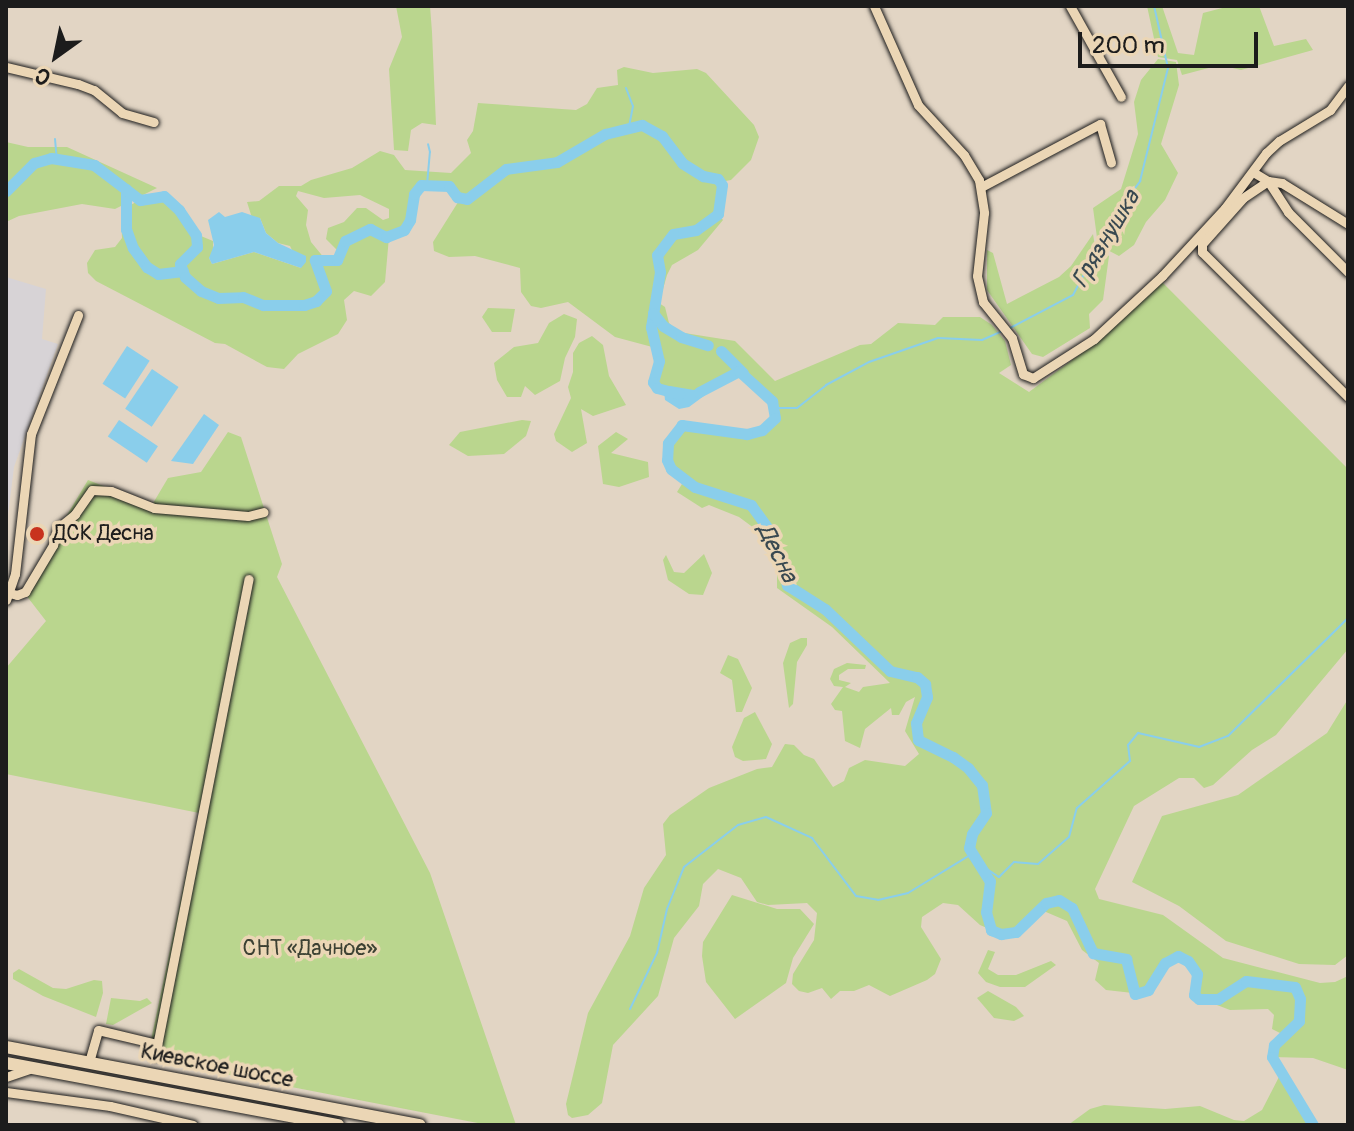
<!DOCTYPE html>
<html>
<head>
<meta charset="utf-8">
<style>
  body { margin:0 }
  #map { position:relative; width:1354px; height:1131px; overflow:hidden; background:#e2d5c4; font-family:Pangolin,sans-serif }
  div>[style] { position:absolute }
  .built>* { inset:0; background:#d7d3d6 }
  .green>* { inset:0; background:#bad68e }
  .water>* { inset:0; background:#8aceeb; transform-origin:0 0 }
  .stream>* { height:2px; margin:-1px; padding:0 1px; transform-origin:1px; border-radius:1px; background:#8aceeb }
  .river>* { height:11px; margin:-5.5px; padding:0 5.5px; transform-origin:5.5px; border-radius:5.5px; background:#8aceeb }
  .roads { filter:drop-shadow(0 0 2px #1c1c1c) drop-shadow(0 0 2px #1c1c1c) }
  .minor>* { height:9px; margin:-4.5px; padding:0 4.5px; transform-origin:4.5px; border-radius:4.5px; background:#ebd6b5 }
  .highway>* { height:12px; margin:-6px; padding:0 6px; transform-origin:6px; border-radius:6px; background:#ebd6b5 }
  .dots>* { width:22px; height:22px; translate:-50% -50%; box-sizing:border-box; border:4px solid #ebd6b5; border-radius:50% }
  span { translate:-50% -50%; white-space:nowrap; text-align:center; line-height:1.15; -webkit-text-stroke:7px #ebd6b5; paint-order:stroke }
  .poi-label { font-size:22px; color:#1c1c1c }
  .left { translate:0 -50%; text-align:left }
  .park-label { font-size:22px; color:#3c4133 }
  .street-label { font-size:22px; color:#1c1c1c }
  .water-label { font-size:24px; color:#384850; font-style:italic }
  .frame { position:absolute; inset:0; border:8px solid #1c1c1c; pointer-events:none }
  .north { position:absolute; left:16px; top:16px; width:80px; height:80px; -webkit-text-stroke:6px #ebd6b5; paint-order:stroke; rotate:213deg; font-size:22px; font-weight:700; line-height:32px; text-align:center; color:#1c1c1c }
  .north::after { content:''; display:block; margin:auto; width:28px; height:36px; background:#1c1c1c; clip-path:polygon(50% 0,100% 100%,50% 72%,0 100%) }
  .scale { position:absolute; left:1078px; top:32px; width:180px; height:36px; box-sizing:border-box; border:4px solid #1c1c1c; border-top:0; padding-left:10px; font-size:24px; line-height:28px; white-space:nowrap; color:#1c1c1c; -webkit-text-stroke:6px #ebd6b5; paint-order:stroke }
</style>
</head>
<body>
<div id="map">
  <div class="built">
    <div style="clip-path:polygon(6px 277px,46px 289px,42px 339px,58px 344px,14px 467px,6px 531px)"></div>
  </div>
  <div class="green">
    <div style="clip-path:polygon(396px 6px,430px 6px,432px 32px,436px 125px,422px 123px,411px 130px,408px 151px,394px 150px,389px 69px,402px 37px)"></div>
    <div style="clip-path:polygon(1147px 6px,1162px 6px,1178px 53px,1194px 55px,1203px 13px,1230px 6px,1259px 6px,1274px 46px,1306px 39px,1313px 50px,1241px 70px,1220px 65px,1182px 75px,1177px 60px,1158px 57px)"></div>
    <div style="clip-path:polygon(1158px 59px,1176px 62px,1179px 85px,1161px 144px,1178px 173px,1165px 200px,1146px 222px,1134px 245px,1119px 256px,1098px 245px,1093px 208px,1121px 189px,1138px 134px,1134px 102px,1141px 80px)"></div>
    <div style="clip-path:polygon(evenodd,624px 67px,653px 73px,697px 69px,706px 73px,754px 125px,759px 137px,751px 160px,731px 180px,720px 182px,718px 214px,723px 220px,698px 250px,672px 265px,667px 275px,659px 303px,665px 307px,669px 323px,678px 332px,735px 341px,775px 381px,860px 345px,871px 344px,898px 323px,935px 325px,943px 317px,980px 317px,992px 325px,1005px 341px,1011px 365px,999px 373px,1029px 392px,1099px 340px,1161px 281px,1348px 469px,1348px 649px,1276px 735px,1252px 750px,1213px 785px,1204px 788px,1194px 778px,1179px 778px,1134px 806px,1095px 889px,1099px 899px,1163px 915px,1223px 958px,1320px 983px,1335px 982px,1348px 976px,1348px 1070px,1313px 1058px,1272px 1057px,1274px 1045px,1284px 1035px,1272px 1029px,1274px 1015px,1268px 1009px,1230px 1010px,1196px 997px,1197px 974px,1182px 957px,1165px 963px,1148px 990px,1142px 994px,1106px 990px,1095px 980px,1099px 963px,1082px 950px,1067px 921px,1039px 909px,1016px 932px,1001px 934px,980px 925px,958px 905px,943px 903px,922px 917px,921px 927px,941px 959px,935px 974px,927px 980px,890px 996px,869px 985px,854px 991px,840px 991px,831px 999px,822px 988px,808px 993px,799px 991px,792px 984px,793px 974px,814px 940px,817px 913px,807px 903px,768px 905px,757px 902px,741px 878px,718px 869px,703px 884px,699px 906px,674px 938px,658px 996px,613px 1045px,602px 1103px,588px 1115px,572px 1118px,568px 1115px,566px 1104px,588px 1013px,630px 936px,644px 888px,666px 855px,663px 824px,670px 815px,709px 788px,757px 769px,772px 767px,785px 744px,794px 745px,804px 755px,814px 759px,833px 787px,844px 781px,849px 768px,865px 760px,905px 766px,919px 754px,905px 731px,915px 697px,906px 702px,899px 715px,892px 715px,891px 708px,865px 729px,860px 748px,845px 741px,842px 711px,835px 710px,831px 704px,843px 687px,834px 686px,830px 679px,834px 669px,847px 663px,866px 665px,865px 669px,848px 669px,839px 675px,839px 680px,851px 683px,845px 687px,859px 692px,863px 687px,890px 683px,832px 627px,777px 588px,777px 561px,762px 534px,739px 517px,709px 505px,702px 508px,677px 492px,682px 484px,705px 495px,727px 496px,695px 487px,671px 469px,666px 453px,679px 427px,689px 424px,711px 430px,752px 433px,765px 428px,775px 418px,772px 401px,739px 371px,692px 396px,657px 388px,653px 382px,659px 361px,656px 348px,615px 337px,568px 302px,541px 308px,531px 306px,521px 292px,520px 268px,475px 256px,449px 257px,434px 251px,433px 242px,460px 199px,449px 186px,418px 188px,410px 220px,404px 230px,389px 237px,385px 282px,371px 296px,354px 291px,344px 300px,347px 320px,338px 334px,298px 354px,284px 369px,267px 367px,225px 344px,215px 343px,96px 281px,88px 273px,87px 263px,95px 250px,115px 247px,122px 238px,121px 210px,140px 200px,164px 196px,196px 234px,213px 241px,213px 254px,209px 258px,212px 264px,254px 252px,301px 268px,290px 246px,278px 243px,266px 233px,260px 218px,252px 218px,247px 202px,259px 201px,279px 186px,301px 186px,311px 180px,352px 168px,380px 151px,394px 155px,405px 170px,451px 173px,471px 153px,467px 140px,473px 131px,478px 103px,576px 110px,587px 104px,597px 88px,618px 85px,617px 70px,624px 67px,298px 191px,324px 198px,360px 195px,389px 209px,389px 218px,383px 220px,366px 208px,357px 208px,344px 222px,328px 228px,326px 239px,341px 254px,337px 260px,325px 259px,311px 242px,306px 225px,308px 210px,296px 196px,298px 191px)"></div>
    <div style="clip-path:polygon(6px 142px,28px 147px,67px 147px,157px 188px,115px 209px,82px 204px,19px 216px,6px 222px)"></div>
    <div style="clip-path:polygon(1093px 234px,1095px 246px,1109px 256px,1103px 300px,1089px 314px,1090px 328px,1043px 357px,1032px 354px,987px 290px,987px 250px,993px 253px,1007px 304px,1059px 277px,1071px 266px)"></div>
    <div style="clip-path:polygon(488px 308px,515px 309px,511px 332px,492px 332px,482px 317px)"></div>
    <div style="clip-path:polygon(564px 314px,577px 319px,575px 337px,565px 358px,560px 381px,535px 395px,525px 386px,521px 397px,507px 397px,497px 380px,494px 363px,514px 347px,538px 343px,549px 323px)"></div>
    <div style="clip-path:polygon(592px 336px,603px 345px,609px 376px,626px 405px,593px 416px,581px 409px,587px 443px,572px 452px,556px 441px,554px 434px,571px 398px,568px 387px,573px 372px,573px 353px,579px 343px)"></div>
    <div style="clip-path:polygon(522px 420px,531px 421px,526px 436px,504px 454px,468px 456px,449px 445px,460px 432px)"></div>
    <div style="clip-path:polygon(228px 432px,241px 437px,282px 564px,277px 577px,430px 873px,516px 1125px,488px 1125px,147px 1059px,199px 813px,6px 774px,6px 668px,46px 621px,22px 590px,88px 480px,152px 505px,168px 478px,201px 472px)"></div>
    <div style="clip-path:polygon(616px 432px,628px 439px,611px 453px,648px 462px,649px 477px,619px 487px,603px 484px,598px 446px)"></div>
    <div style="clip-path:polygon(704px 554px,712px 573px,703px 595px,689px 594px,668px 580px,663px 560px,666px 555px,674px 572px,684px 573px)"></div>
    <div style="clip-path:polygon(801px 638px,807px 638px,807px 645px,797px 662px,793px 704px,789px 708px,783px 663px,790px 643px)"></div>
    <div style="clip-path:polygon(728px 655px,738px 659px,752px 688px,742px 712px,736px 712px,732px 680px,720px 673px)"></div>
    <div style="clip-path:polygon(1348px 699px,1348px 955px,1335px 965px,1299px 964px,1226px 941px,1179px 906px,1132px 882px,1162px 816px,1238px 795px,1327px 733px)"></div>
    <div style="clip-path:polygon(755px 712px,772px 744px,766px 759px,743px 761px,735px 757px,732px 747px,744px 718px)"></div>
    <div style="clip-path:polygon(732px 895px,777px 909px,800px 909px,814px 924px,793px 958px,786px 983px,735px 1019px,706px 982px,702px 956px,703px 942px)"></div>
    <div style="clip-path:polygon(988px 950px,995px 952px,988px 969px,998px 975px,1016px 975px,1051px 961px,1056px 965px,1025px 987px,1000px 987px,986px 982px,978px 973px)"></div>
    <div style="clip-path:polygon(19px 969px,53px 988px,66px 989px,94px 980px,102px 981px,103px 993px,96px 1017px,43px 996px,13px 979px,13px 973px)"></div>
    <div style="clip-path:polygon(988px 991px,1016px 1007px,1024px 1016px,1014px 1021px,994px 1018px,977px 998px)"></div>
    <div style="clip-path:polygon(111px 998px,140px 1001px,147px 998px,152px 1003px,113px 1025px,106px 1024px)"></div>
    <div style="clip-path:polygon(1282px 1071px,1313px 1125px,1068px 1125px,1090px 1109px,1104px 1105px,1165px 1109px,1200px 1106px,1234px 1120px,1244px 1121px,1262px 1110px)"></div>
  </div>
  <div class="water">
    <div style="clip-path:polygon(219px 212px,225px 217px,242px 212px,260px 218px,266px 233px,278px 243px,306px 256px,306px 262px,301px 268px,254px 252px,212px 264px,209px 258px,214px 245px,208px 220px)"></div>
    <div style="left:127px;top:346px;width:27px;height:45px;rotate:33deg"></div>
    <div style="left:152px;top:369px;width:32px;height:48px;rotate:34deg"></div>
    <div style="clip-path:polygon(708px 383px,712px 385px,708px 393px,689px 407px,679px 409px,665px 400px,664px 391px,670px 386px,694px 390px)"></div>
    <div style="clip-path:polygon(204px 414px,219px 425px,193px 464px,171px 461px)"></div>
    <div style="left:119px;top:420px;width:47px;height:20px;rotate:34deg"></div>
  </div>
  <div class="stream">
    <div style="left:626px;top:88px;width:19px;rotate:69deg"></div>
    <div style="left:633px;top:106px;width:21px;rotate:101deg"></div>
    <div style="left:55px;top:139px;width:21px;rotate:85deg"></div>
    <div style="left:427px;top:185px;width:33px;rotate:-85deg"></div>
    <div style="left:430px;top:152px;width:8px;rotate:-104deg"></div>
    <div style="left:1008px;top:329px;width:73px;rotate:-27.6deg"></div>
    <div style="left:1073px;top:295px;width:94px;rotate:-62.1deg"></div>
    <div style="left:1117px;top:212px;width:39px;rotate:-53deg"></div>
    <div style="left:1140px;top:181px;width:116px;rotate:-76.1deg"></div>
    <div style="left:1168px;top:68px;width:64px;rotate:-102.7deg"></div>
    <div style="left:775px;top:408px;width:22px"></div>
    <div style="left:797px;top:408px;width:37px;rotate:-38deg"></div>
    <div style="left:826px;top:385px;width:49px;rotate:-28.1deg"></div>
    <div style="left:869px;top:362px;width:73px;rotate:-19.2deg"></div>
    <div style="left:938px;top:338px;width:44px;rotate:2.6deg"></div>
    <div style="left:982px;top:340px;width:22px;rotate:-24deg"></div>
    <div style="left:984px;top:867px;width:18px;rotate:34deg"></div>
    <div style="left:999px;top:877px;width:21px;rotate:-45deg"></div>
    <div style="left:1014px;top:862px;width:24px;rotate:5deg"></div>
    <div style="left:1038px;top:864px;width:41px;rotate:-41.1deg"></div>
    <div style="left:1069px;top:837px;width:30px;rotate:-75deg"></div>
    <div style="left:1077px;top:808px;width:71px;rotate:-41.6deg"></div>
    <div style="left:1130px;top:761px;width:16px;rotate:-97deg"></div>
    <div style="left:1128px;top:745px;width:16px;rotate:-50deg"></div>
    <div style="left:1138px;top:733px;width:63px;rotate:12.9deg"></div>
    <div style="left:1199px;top:747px;width:31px;rotate:-21deg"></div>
    <div style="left:1228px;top:736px;width:168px;rotate:-44.5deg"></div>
    <div style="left:630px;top:1009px;width:62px;rotate:-64.3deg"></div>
    <div style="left:657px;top:953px;width:45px;rotate:-77.2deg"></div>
    <div style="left:667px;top:909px;width:45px;rotate:-68deg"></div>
    <div style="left:684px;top:867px;width:68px;rotate:-37.9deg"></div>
    <div style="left:738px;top:825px;width:29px;rotate:-16deg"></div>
    <div style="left:766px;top:817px;width:51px;rotate:24.5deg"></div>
    <div style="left:812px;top:838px;width:73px;rotate:52.8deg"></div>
    <div style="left:856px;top:896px;width:22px;rotate:10deg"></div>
    <div style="left:878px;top:900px;width:31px;rotate:-13deg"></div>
    <div style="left:908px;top:893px;width:75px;rotate:-31.4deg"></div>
  </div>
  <div class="river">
    <div style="left:126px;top:189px;width:40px;rotate:90deg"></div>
    <div style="left:126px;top:229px;width:20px;rotate:70deg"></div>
    <div style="left:133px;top:248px;width:24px;rotate:54deg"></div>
    <div style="left:147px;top:267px;width:13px;rotate:32deg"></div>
    <div style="left:158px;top:274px;width:25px;rotate:-7deg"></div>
    <div style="left:6px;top:191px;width:40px;rotate:-45deg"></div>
    <div style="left:34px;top:163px;width:18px;rotate:-16deg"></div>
    <div style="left:51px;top:158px;width:44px;rotate:9.2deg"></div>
    <div style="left:94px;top:165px;width:58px;rotate:37.3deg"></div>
    <div style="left:140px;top:200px;width:24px;rotate:-9deg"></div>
    <div style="left:164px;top:196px;width:21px;rotate:43deg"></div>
    <div style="left:179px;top:210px;width:30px;rotate:56deg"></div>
    <div style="left:196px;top:235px;width:12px;rotate:85deg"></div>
    <div style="left:197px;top:247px;width:24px;rotate:135deg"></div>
    <div style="left:180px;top:264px;width:14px;rotate:69deg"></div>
    <div style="left:185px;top:277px;width:21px;rotate:41deg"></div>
    <div style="left:201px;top:291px;width:18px;rotate:22deg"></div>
    <div style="left:218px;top:298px;width:25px;rotate:-2deg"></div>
    <div style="left:243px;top:297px;width:22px;rotate:22deg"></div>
    <div style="left:263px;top:305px;width:41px"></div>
    <div style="left:304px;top:305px;width:13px;rotate:-18deg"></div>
    <div style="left:316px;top:301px;width:14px;rotate:-45deg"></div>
    <div style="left:326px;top:291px;width:33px;rotate:-110deg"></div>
    <div style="left:315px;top:260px;width:22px"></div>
    <div style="left:337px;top:260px;width:21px;rotate:-67deg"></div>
    <div style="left:345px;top:241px;width:28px;rotate:-26deg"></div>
    <div style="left:370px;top:229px;width:18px;rotate:27deg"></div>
    <div style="left:386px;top:237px;width:19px;rotate:-21deg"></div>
    <div style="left:404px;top:230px;width:12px;rotate:-59deg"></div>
    <div style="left:410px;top:220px;width:26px;rotate:-81deg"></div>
    <div style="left:414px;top:194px;width:11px;rotate:-52deg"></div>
    <div style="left:421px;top:185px;width:28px;rotate:2deg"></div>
    <div style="left:449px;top:186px;width:14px;rotate:54deg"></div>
    <div style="left:457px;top:197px;width:10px;rotate:11deg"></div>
    <div style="left:467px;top:199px;width:49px;rotate:-37.6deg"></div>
    <div style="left:506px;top:169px;width:51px;rotate:-7.8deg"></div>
    <div style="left:557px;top:162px;width:56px;rotate:-30.3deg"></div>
    <div style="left:605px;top:134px;width:38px;rotate:-14deg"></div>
    <div style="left:642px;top:125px;width:23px;rotate:29deg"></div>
    <div style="left:662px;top:136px;width:34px;rotate:53deg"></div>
    <div style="left:682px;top:163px;width:25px;rotate:32deg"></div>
    <div style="left:703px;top:176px;width:15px;rotate:11deg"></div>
    <div style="left:718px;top:179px;width:7px;rotate:56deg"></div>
    <div style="left:722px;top:185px;width:29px;rotate:98deg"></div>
    <div style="left:718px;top:214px;width:27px;rotate:144deg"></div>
    <div style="left:696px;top:230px;width:23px;rotate:170deg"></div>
    <div style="left:673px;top:234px;width:26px;rotate:127deg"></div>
    <div style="left:657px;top:255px;width:17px;rotate:80deg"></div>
    <div style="left:660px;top:272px;width:56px;rotate:99.3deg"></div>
    <div style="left:651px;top:327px;width:35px;rotate:77deg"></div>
    <div style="left:659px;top:361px;width:22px;rotate:106deg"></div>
    <div style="left:653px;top:382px;width:7px;rotate:56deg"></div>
    <div style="left:657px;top:388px;width:23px;rotate:15deg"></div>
    <div style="left:653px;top:313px;width:16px;rotate:52deg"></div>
    <div style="left:663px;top:326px;width:21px;rotate:31deg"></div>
    <div style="left:681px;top:337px;width:28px;rotate:17deg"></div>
    <div style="left:721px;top:351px;width:31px;rotate:45deg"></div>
    <div style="left:699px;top:392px;width:45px;rotate:-27.7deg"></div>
    <div style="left:739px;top:371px;width:45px;rotate:42.3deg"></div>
    <div style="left:772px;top:401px;width:17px;rotate:80deg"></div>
    <div style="left:775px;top:418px;width:18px;rotate:137deg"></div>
    <div style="left:762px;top:430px;width:16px;rotate:165deg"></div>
    <div style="left:747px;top:434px;width:66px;rotate:-172.1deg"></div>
    <div style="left:682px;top:425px;width:23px;rotate:128deg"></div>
    <div style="left:668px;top:443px;width:17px;rotate:93deg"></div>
    <div style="left:667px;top:460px;width:10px;rotate:66deg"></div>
    <div style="left:671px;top:469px;width:30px;rotate:37deg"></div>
    <div style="left:695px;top:487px;width:59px;rotate:17.8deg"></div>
    <div style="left:751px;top:505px;width:32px;rotate:54deg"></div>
    <div style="left:770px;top:531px;width:57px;rotate:72.5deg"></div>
    <div style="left:787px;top:585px;width:45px;rotate:32.3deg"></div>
    <div style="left:825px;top:609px;width:90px;rotate:43.6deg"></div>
    <div style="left:890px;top:671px;width:28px;rotate:13deg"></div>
    <div style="left:917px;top:677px;width:11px;rotate:41deg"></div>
    <div style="left:925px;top:684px;width:13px;rotate:81deg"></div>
    <div style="left:927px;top:697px;width:28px;rotate:113deg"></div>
    <div style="left:916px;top:723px;width:17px;rotate:83deg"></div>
    <div style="left:918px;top:740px;width:39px;rotate:26deg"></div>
    <div style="left:953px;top:757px;width:19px;rotate:36deg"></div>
    <div style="left:968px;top:768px;width:22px;rotate:51deg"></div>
    <div style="left:982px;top:785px;width:28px;rotate:82deg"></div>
    <div style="left:986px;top:813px;width:25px;rotate:124deg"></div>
    <div style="left:972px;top:834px;width:14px;rotate:102deg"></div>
    <div style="left:969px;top:848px;width:39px;rotate:58deg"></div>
    <div style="left:990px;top:881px;width:31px;rotate:97deg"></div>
    <div style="left:986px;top:912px;width:19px;rotate:74deg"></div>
    <div style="left:991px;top:930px;width:11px;rotate:22deg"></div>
    <div style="left:1001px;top:934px;width:15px;rotate:-8deg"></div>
    <div style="left:1016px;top:932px;width:42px;rotate:-44deg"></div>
    <div style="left:1046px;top:903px;width:13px;rotate:-13deg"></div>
    <div style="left:1059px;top:900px;width:15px;rotate:32deg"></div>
    <div style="left:1072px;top:908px;width:50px;rotate:65deg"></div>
    <div style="left:1093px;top:953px;width:34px;rotate:10deg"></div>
    <div style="left:1126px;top:959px;width:36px;rotate:76deg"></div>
    <div style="left:1135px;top:994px;width:14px;rotate:-17deg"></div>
    <div style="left:1148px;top:990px;width:32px;rotate:-58deg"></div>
    <div style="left:1165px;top:963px;width:15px;rotate:-28deg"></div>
    <div style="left:1178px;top:956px;width:11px;rotate:27deg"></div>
    <div style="left:1188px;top:961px;width:16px;rotate:55deg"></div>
    <div style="left:1197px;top:974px;width:21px;rotate:98deg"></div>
    <div style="left:1194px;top:995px;width:6px;rotate:39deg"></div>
    <div style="left:1199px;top:999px;width:19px"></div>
    <div style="left:1218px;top:999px;width:33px;rotate:-33deg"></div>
    <div style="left:1246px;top:981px;width:49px;rotate:7deg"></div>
    <div style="left:1295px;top:987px;width:13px;rotate:67deg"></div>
    <div style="left:1300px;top:999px;width:22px;rotate:93deg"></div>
    <div style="left:1299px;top:1021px;width:35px;rotate:136deg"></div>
    <div style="left:1274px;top:1045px;width:12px;rotate:99deg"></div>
    <div style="left:1272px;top:1057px;width:79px;rotate:58.9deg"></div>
  </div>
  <div class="roads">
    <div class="minor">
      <div style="left:874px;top:6px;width:108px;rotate:66deg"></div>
      <div style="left:918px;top:105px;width:68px;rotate:47.4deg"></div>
      <div style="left:964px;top:155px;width:29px;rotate:59deg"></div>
      <div style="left:979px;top:180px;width:33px;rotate:81deg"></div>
      <div style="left:984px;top:213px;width:63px;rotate:96.3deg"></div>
      <div style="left:977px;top:276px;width:27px;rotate:77deg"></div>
      <div style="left:983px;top:302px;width:46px;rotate:51.1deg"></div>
      <div style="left:1012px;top:338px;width:38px;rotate:73deg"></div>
      <div style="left:1023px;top:374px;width:11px;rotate:22deg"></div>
      <div style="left:1033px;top:378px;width:72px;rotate:-32.6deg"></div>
      <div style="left:1094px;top:339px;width:93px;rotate:-42.8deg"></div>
      <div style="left:1162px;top:276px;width:93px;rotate:-47.2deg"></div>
      <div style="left:1225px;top:208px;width:69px;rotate:-53.3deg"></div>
      <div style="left:1266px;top:153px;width:18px;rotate:-43deg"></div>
      <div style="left:1279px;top:141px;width:60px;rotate:-31.3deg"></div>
      <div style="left:1330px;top:110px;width:30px;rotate:-53deg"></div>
      <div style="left:1070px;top:6px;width:104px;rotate:60.7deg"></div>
      <div style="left:6px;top:67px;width:74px;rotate:13.3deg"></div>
      <div style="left:78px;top:84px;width:17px;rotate:21deg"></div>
      <div style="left:94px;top:90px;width:36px;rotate:39deg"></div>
      <div style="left:122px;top:113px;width:33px;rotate:16deg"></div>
      <div style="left:1253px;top:172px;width:17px;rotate:31deg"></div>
      <div style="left:1268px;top:181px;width:37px;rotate:57deg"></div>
      <div style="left:1288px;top:212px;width:85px;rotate:45deg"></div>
      <div style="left:981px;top:187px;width:135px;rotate:-27.9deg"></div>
      <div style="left:1100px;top:124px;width:40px;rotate:74deg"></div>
      <div style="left:1348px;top:224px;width:78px;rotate:-148.2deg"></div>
      <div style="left:1282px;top:183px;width:14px;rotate:-172deg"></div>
      <div style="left:1268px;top:181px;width:30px;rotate:146deg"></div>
      <div style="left:1243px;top:198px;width:62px;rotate:131.7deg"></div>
      <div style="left:1202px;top:244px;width:8px;rotate:90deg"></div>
      <div style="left:1202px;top:252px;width:206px;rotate:44.8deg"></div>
      <div style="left:9px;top:593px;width:8px;rotate:14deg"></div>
      <div style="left:17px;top:595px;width:9px;rotate:-21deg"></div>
      <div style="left:25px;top:592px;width:55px;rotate:-59.2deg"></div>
      <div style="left:53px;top:545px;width:18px;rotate:-74deg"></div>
      <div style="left:58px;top:528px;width:22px;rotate:-39deg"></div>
      <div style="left:75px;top:514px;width:29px;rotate:-55deg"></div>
      <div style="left:92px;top:490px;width:19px;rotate:3deg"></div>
      <div style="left:111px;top:491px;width:46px;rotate:21.6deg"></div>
      <div style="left:154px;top:508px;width:94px;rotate:4.9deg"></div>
      <div style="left:248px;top:516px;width:16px;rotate:-14deg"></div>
      <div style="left:6px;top:600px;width:28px;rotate:-71deg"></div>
      <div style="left:15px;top:574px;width:141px;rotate:-83.5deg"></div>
      <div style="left:31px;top:434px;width:128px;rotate:-68.4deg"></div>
      <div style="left:155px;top:1056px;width:486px;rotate:-78.9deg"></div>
      <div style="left:89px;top:1062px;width:33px;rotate:-74deg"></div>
      <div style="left:98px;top:1030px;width:61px;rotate:13.3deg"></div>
      <div style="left:6px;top:1077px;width:24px;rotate:-19deg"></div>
      <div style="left:6px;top:1092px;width:105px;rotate:7.7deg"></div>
      <div style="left:110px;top:1106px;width:85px;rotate:12.9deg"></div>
    </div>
    <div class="highway">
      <div style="left:6px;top:1047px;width:421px;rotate:10.7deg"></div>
      <div style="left:6px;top:1063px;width:338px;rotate:10.6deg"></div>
    </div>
  </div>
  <div class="dots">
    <div style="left:37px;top:534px;background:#c8321e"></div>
  </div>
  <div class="poi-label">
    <span class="left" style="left:53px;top:534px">ДСК Десна</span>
  </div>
  <div class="park-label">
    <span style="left:310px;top:949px">СНТ «Дачное»</span>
  </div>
  <div class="street-label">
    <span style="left:217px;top:1066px;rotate:11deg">Киевское шоссе</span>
  </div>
  <div class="water-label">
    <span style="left:1106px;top:239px;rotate:-59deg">Грязнушка</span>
    <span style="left:777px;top:553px;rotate:64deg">Десна</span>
  </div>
  <div class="frame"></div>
  <div class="north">С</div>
  <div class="scale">200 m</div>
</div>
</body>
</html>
